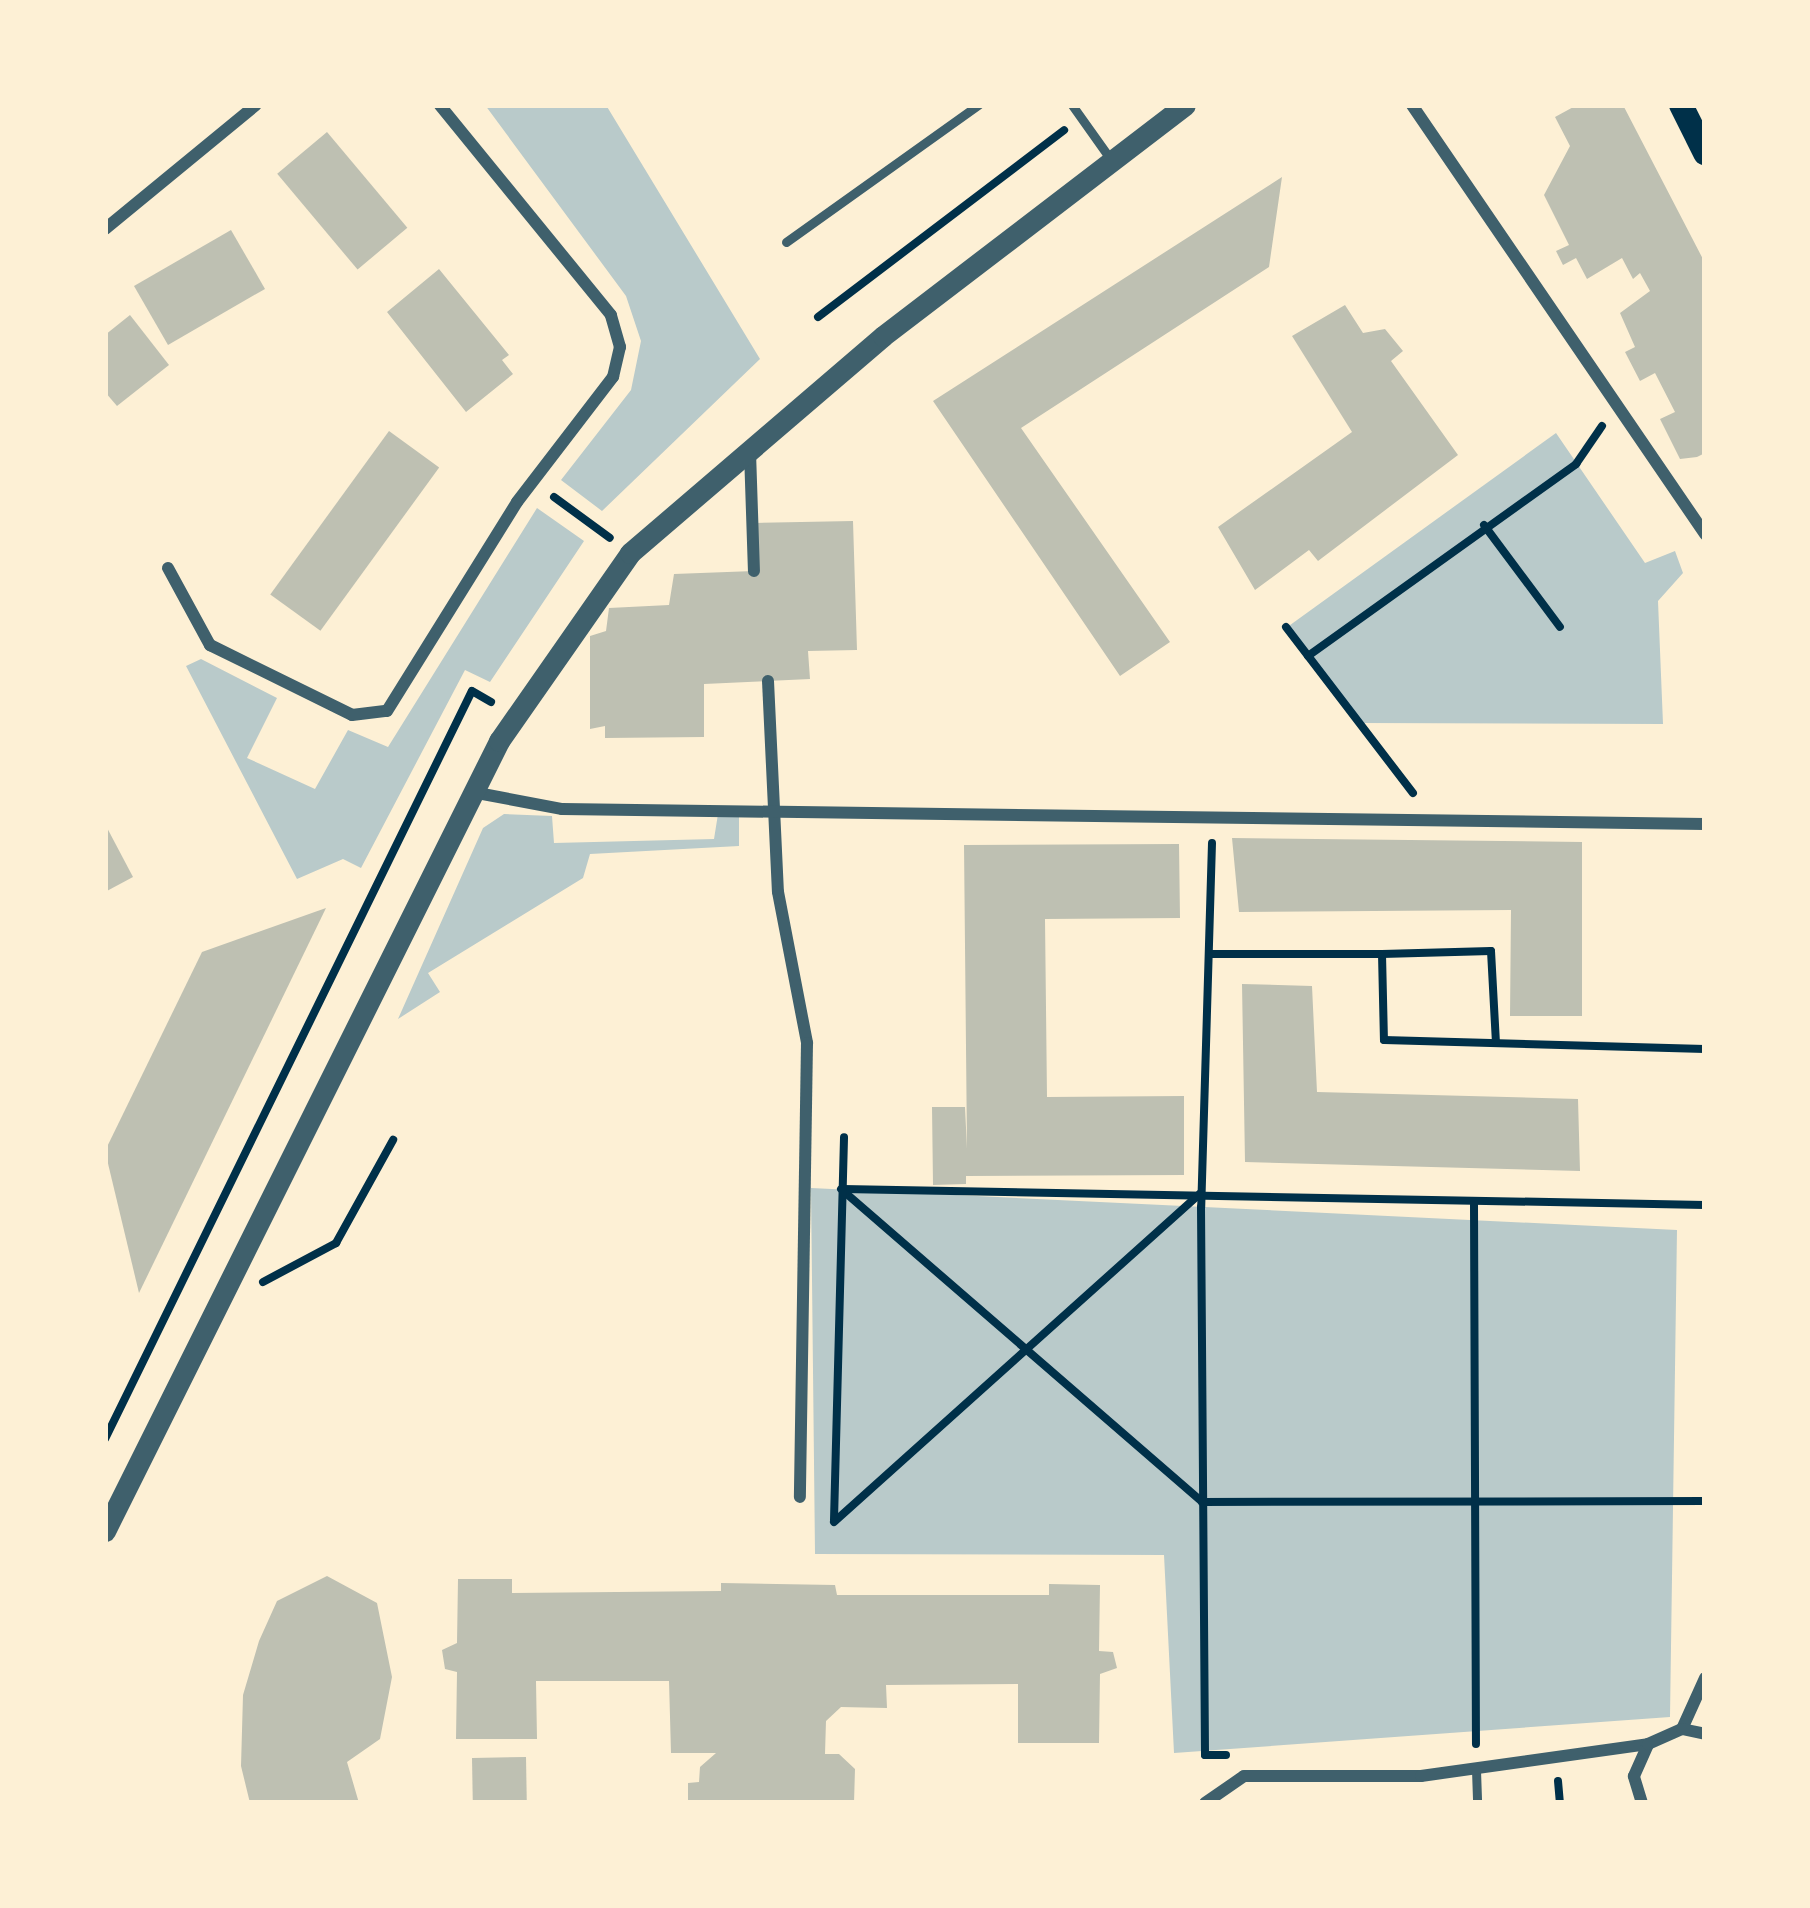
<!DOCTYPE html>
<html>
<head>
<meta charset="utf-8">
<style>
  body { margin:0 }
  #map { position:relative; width:1810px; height:1908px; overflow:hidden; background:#fdf0d5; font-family:Commissioner,sans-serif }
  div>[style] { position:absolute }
  .green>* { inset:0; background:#b9caca }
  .building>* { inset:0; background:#bec0b2; transform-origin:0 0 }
  .path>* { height:8px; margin:-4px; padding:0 4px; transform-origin:4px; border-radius:4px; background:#003049 }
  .service>* { height:9px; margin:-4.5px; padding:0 4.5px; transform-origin:4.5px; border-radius:4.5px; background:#3f606c }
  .minor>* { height:12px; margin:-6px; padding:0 6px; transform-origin:6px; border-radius:6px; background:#3f606c }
  .tertiary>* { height:21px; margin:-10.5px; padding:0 10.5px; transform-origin:10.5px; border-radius:10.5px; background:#3f606c }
  .secondary>* { height:24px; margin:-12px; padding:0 12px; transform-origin:12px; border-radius:12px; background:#003049 }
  span { translate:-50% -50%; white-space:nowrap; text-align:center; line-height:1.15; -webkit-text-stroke:9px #fdf0d5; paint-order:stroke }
  .frame { position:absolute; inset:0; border:108px solid #fdf0d5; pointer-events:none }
</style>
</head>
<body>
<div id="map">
  <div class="green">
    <div style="clip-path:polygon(485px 105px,606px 105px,760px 359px,602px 511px,561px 480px,631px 390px,641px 341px,626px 296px)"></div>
    <div style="clip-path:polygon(1556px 433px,1645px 563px,1675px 551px,1683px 573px,1658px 601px,1663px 724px,1359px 723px,1286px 628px)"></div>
    <div style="clip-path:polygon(537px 508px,584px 541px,490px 682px,465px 670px,361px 868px,343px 859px,297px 879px,186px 666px,201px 659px,277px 698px,247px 758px,315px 789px,348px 730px,388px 747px)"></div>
    <div style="clip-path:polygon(504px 814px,552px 816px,554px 843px,714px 839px,718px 814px,739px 816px,739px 846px,590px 854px,583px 878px,428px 973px,440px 992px,398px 1019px,483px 828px)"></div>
    <div style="clip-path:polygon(811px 1188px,1677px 1230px,1670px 1717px,1174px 1753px,1164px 1555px,815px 1554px)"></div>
  </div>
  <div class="building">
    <div style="clip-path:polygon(1577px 105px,1623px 105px,1705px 263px,1705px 453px,1697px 457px,1680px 459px,1660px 419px,1675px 412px,1655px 373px,1640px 381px,1625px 352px,1635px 347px,1620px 313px,1650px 291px,1640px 273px,1633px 279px,1622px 258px,1587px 279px,1576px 258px,1563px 265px,1556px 251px,1569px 245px,1544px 195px,1570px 146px,1555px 117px)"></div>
    <div style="left:327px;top:132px;width:125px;height:65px;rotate:50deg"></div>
    <div style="clip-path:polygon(1282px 177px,1269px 267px,1021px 428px,1170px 642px,1120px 676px,933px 401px)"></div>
    <div style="left:231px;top:230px;width:68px;height:112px;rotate:60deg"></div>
    <div style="clip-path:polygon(439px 269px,509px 355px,502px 360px,513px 374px,466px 412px,387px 312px)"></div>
    <div style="clip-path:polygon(1345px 305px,1363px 333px,1385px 329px,1403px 351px,1391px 361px,1458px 455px,1318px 561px,1309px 550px,1255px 590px,1218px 527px,1352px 432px,1292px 336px)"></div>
    <div style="clip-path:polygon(130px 315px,169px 365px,117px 406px,105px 392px,105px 335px)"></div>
    <div style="left:389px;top:431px;width:62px;height:202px;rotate:36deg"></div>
    <div style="clip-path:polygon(853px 521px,857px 650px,808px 651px,810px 679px,704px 684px,704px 737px,605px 738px,605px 726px,590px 729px,590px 636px,606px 631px,609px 608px,669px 605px,674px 574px,754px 571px,753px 523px)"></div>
    <div style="clip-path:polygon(105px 824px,133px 877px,105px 892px)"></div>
    <div style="clip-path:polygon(1232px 838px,1582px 842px,1582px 1016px,1510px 1016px,1511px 910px,1239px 912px)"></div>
    <div style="clip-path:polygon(1179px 844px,1180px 918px,1045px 919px,1047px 1097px,1184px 1096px,1184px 1175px,966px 1176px,966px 1184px,933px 1185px,932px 1107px,965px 1107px,967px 1149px,964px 845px)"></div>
    <div style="clip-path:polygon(326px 908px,139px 1293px,105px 1151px,202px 952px)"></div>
    <div style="clip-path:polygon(1242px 984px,1312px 986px,1317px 1092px,1578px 1099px,1580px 1171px,1245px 1162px)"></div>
    <div style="clip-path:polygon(327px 1576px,377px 1603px,392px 1677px,380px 1739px,347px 1762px,359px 1803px,250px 1803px,241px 1766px,243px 1695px,259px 1641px,277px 1601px)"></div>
    <div style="clip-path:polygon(458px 1579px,512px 1579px,512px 1593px,721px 1591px,721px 1583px,835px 1585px,837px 1595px,1049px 1595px,1049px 1584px,1100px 1585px,1099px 1651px,1113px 1652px,1117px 1668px,1100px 1674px,1099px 1743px,1018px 1743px,1018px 1684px,886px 1685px,887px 1708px,841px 1707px,826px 1721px,825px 1754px,839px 1754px,855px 1769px,854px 1803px,688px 1802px,688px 1783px,699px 1782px,700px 1767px,716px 1753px,671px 1753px,669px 1681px,536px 1681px,537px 1739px,456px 1739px,457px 1672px,445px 1669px,442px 1650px,457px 1643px)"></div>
    <div style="left:526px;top:1757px;width:46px;height:54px;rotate:89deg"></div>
  </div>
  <div class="path">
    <div style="left:818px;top:317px;width:309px;rotate:-37.2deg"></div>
    <div style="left:554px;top:497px;width:69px;rotate:36.2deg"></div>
    <div style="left:1484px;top:525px;width:127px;rotate:53.3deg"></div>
    <div style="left:1286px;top:627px;width:209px;rotate:52.6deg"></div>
    <div style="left:1308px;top:656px;width:330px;rotate:-35.6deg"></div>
    <div style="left:1576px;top:464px;width:46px;rotate:-55.6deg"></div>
    <div style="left:1212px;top:843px;width:364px;rotate:91.7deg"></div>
    <div style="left:1201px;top:1207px;width:548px;rotate:89.58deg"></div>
    <div style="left:1205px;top:1755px;width:21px"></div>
    <div style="left:1209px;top:954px;width:173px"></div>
    <div style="left:1382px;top:954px;width:86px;rotate:88.7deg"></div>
    <div style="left:1384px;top:1040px;width:321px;rotate:1.6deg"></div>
    <div style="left:1382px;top:954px;width:109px;rotate:-1.6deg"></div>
    <div style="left:1491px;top:951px;width:92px;rotate:86.9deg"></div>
    <div style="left:841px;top:1189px;width:478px;rotate:40.9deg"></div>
    <div style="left:1202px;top:1502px;width:503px;rotate:-0.11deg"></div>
    <div style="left:843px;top:1189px;width:862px;rotate:1.06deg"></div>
    <div style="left:1474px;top:1205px;width:539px;rotate:89.79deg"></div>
    <div style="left:263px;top:1282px;width:83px;rotate:-28.1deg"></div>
    <div style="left:336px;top:1243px;width:118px;rotate:-61deg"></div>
    <div style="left:105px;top:1439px;width:833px;rotate:-63.87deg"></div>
    <div style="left:472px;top:691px;width:22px;rotate:30deg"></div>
    <div style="left:834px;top:1520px;width:383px;rotate:-88.5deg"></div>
    <div style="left:834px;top:1522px;width:493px;rotate:-41.9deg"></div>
    <div style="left:1558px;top:1781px;width:22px;rotate:85deg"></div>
  </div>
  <div class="service">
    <div style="left:1072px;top:105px;width:64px;rotate:54.6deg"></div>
    <div style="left:786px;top:242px;width:236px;rotate:-35.5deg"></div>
    <div style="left:1476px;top:1770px;width:33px;rotate:88deg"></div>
  </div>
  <div class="minor">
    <div style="left:1412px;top:105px;width:520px;rotate:55.67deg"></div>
    <div style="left:105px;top:229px;width:195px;rotate:-39.4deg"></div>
    <div style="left:750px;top:452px;width:119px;rotate:88.1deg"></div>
    <div style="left:168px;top:568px;width:88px;rotate:61.4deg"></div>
    <div style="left:210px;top:645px;width:158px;rotate:26.2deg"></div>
    <div style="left:352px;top:715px;width:35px;rotate:-7deg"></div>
    <div style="left:387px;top:711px;width:246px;rotate:-58.1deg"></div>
    <div style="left:517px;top:502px;width:158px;rotate:-52.5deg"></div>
    <div style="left:613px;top:377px;width:31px;rotate:-77deg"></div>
    <div style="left:620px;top:347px;width:33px;rotate:-106deg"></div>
    <div style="left:611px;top:315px;width:271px;rotate:-129.2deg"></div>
    <div style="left:768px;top:681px;width:211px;rotate:87.3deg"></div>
    <div style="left:778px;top:892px;width:154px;rotate:79.1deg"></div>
    <div style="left:807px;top:1043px;width:454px;rotate:90.9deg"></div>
    <div style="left:472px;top:792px;width:92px;rotate:10.7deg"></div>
    <div style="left:562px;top:809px;width:1143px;rotate:0.75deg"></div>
    <div style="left:1682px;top:1729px;width:56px;rotate:-65.7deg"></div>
    <div style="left:1205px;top:1803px;width:47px;rotate:-34.7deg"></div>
    <div style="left:1244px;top:1776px;width:177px"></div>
    <div style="left:1421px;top:1776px;width:229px;rotate:-8deg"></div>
    <div style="left:1642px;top:1803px;width:28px;rotate:-107deg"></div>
    <div style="left:1634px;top:1776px;width:35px;rotate:-66deg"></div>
    <div style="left:1648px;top:1744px;width:37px;rotate:-24deg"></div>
    <div style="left:1682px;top:1729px;width:24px;rotate:12deg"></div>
  </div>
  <div class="tertiary">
    <div style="left:105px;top:1531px;width:883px;rotate:-63.49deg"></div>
    <div style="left:499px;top:741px;width:229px;rotate:-55.1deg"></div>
    <div style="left:630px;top:553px;width:333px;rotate:-40.6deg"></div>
    <div style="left:883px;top:336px;width:380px;rotate:-37.4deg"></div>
  </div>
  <div class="secondary">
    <div style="left:1681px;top:105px;width:54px;rotate:63.4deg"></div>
  </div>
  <div class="frame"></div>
</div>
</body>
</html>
